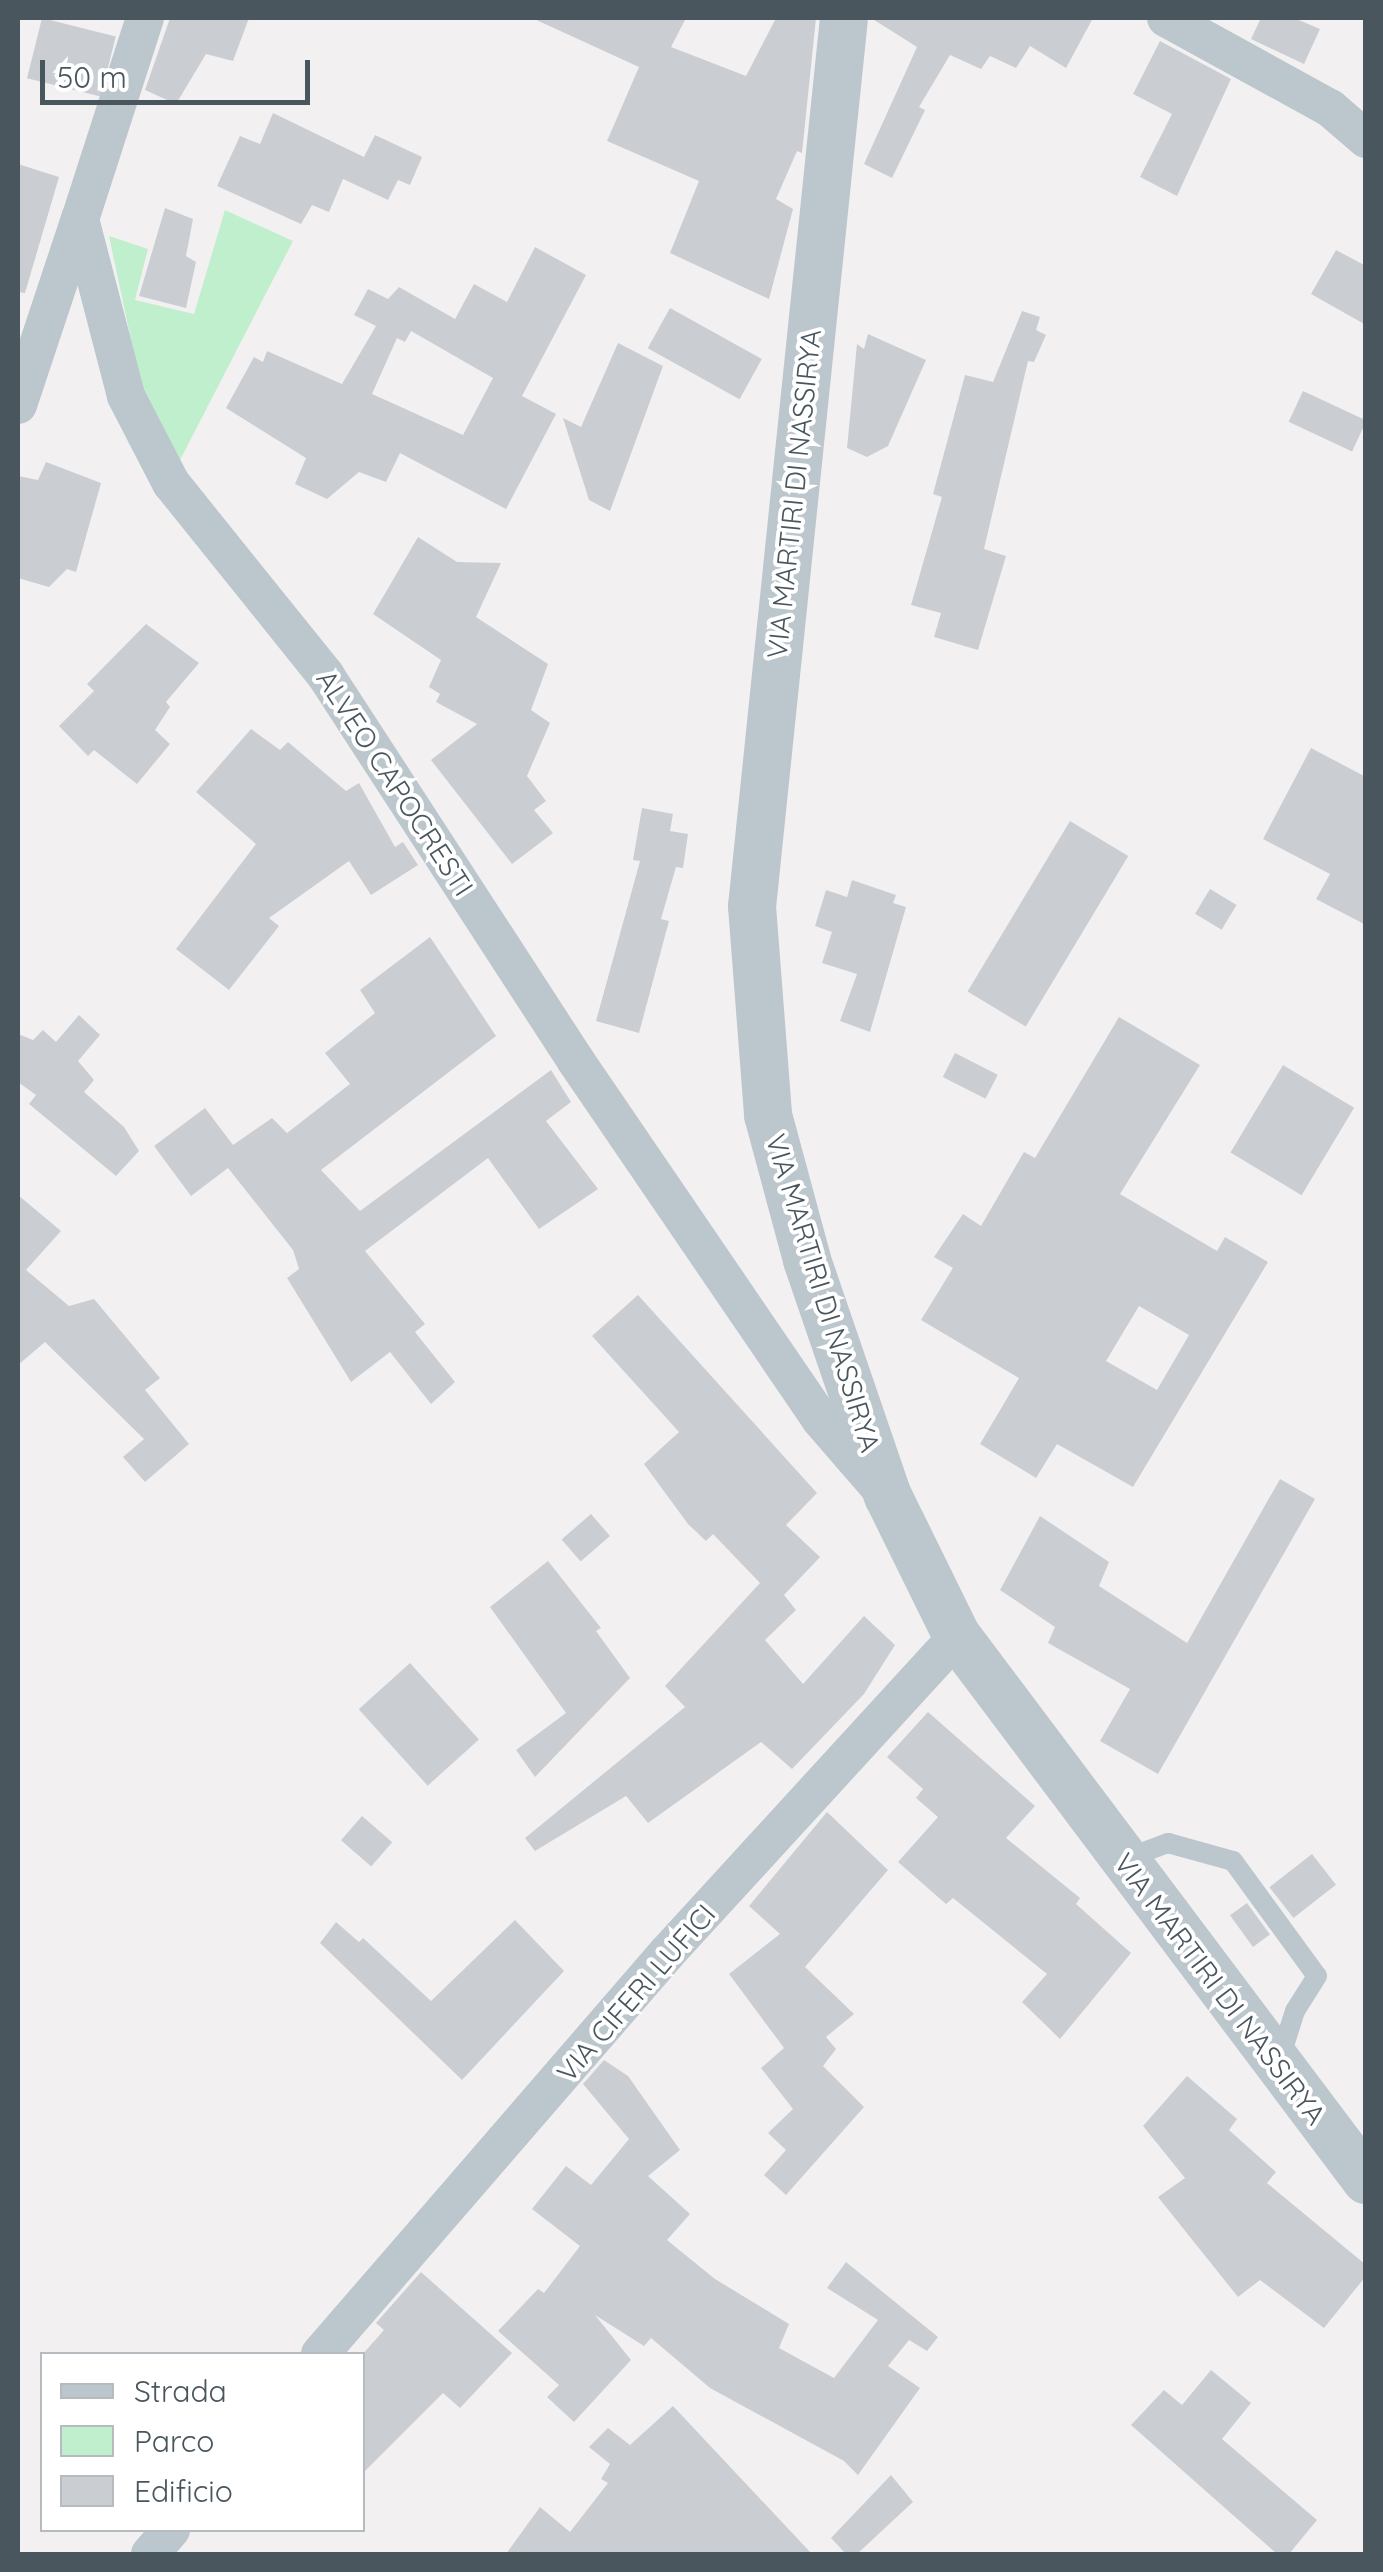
<!DOCTYPE html>
<html>
<head>
<meta charset="utf-8">
<style>
  body { margin:0 }
  #map { position:relative; width:1383px; height:2572px; overflow:hidden; background:#f3f0f1; font-family:Quicksand,sans-serif }
  div>[style] { position:absolute }
  .green>* { inset:0; background:#c0efcd }
  .building>* { inset:0; background:#caced3; transform-origin:0 0 }
  .service>* { height:20px; margin:-10px; padding:0 10px; transform-origin:10px; border-radius:10px; background:#bcc6cd }
  .minor>* { height:38px; margin:-19px; padding:0 19px; transform-origin:19px; border-radius:19px; background:#bcc6cd }
  .tertiary>* { height:48px; margin:-24px; padding:0 24px; transform-origin:24px; border-radius:24px; background:#bcc6cd }
  span { translate:-50% -50%; white-space:nowrap; text-align:center; line-height:1.15; -webkit-text-stroke:8px #fff; paint-order:stroke }
  .street-label { font-size:28px; color:#49565e }
  .frame { position:absolute; inset:0; border:20px solid #49565e; pointer-events:none }
  .legend { position:absolute; left:40px; top:2352px; width:325px; height:180px; box-sizing:border-box; background:#fff; border:2px solid #b6bbbf; margin:0; padding:12px 18px; list-style:none; font-size:30px; color:#49565e }
  .legend li { display:flex; align-items:center; gap:20px; height:50px }
  .legend b { width:50px; border:2px solid #b6bbbf }
  .scale { position:absolute; left:40px; top:60px; width:270px; height:45px; box-sizing:border-box; border:5px solid #49565e; border-top:0; padding-left:12px; font-size:30px; line-height:35px; white-space:nowrap; color:#49565e; -webkit-text-stroke:8px #fff; paint-order:stroke }
</style>
</head>
<body>
<div id="map">
  <div class="green">
    <div style="clip-path:polygon(225px 210px,293px 241px,179px 462px,140px 382px,109px 236px,148px 249px,135px 300px,194px 314px)"></div>
  </div>
  <div class="building">
    <div style="left:42px;top:18px;width:76px;height:62px;rotate:14deg"></div>
    <div style="clip-path:polygon(170px 18px,249px 18px,233px 61px,206px 54px,176px 104px,145px 90px)"></div>
    <div style="clip-path:polygon(532px 18px,686px 18px,671px 47px,746px 76px,776px 18px,816px 18px,802px 153px,797px 151px,776px 199px,793px 209px,769px 299px,670px 253px,699px 181px,607px 141px,639px 67px)"></div>
    <div style="clip-path:polygon(871px 18px,1093px 18px,1066px 68px,1030px 46px,1016px 68px,990px 56px,981px 69px,950px 55px,919px 107px,925px 110px,892px 178px,864px 164px,917px 47px)"></div>
    <div style="clip-path:polygon(1261px 18px,1294px 18px,1320px 29px,1304px 64px,1251px 39px)"></div>
    <div style="clip-path:polygon(1160px 41px,1231px 79px,1177px 196px,1140px 177px,1172px 114px,1133px 94px)"></div>
    <div style="clip-path:polygon(273px 113px,364px 157px,375px 135px,422px 157px,410px 185px,398px 180px,388px 200px,343px 179px,329px 212px,312px 205px,301px 224px,217px 186px,240px 136px,260px 144px)"></div>
    <div style="clip-path:polygon(18px 164px,59px 177px,25px 293px,18px 292px)"></div>
    <div style="clip-path:polygon(165px 208px,193px 219px,186px 256px,196px 262px,186px 308px,139px 296px)"></div>
    <div style="clip-path:polygon(evenodd,535px 247px,586px 275px,522px 396px,556px 414px,506px 509px,400px 453px,386px 482px,359px 472px,327px 499px,295px 484px,306px 458px,226px 408px,254px 357px,263px 362px,267px 351px,342px 384px,376px 326px,354px 315px,368px 289px,388px 299px,399px 287px,455px 319px,474px 284px,507px 302px,535px 247px,411px 331px,493px 378px,463px 435px,372px 394px,397px 338px,405px 342px,411px 331px)"></div>
    <div style="clip-path:polygon(1336px 250px,1366px 266px,1366px 325px,1311px 294px)"></div>
    <div style="left:670px;top:308px;width:105px;height:46px;rotate:29deg"></div>
    <div style="clip-path:polygon(1022px 311px,1040px 317px,1036px 330px,1046px 335px,1034px 362px,1028px 361px,984px 549px,1006px 556px,978px 650px,934px 637px,941px 613px,911px 605px,942px 497px,933px 494px,965px 375px,993px 382px)"></div>
    <div style="clip-path:polygon(868px 334px,926px 360px,888px 446px,867px 457px,847px 448px,857px 344px,864px 349px)"></div>
    <div style="clip-path:polygon(618px 343px,663px 366px,610px 511px,589px 500px,563px 418px,581px 427px)"></div>
    <div style="left:1303px;top:391px;width:70px;height:34px;rotate:25deg"></div>
    <div style="clip-path:polygon(46px 462px,101px 483px,76px 572px,67px 569px,49px 587px,18px 578px,18px 476px,38px 480px)"></div>
    <div style="clip-path:polygon(418px 537px,457px 562px,501px 563px,476px 617px,548px 664px,531px 710px,550px 723px,527px 776px,546px 801px,534px 810px,553px 833px,512px 864px,431px 760px,477px 724px,436px 702px,440px 694px,429px 687px,441px 660px,373px 614px)"></div>
    <div style="clip-path:polygon(146px 624px,199px 663px,166px 702px,170px 707px,155px 730px,170px 744px,137px 784px,94px 750px,88px 756px,59px 726px,94px 691px,87px 684px)"></div>
    <div style="clip-path:polygon(251px 729px,280px 750px,288px 742px,346px 791px,359px 783px,395px 847px,403px 842px,418px 865px,371px 895px,349px 861px,269px 918px,279px 926px,229px 990px,176px 949px,256px 844px,196px 792px)"></div>
    <div style="clip-path:polygon(1311px 748px,1366px 777px,1366px 925px,1316px 899px,1330px 874px,1263px 839px)"></div>
    <div style="clip-path:polygon(642px 808px,673px 814px,670px 831px,688px 834px,683px 868px,676px 867px,661px 919px,669px 921px,639px 1033px,596px 1021px,640px 861px,633px 860px)"></div>
    <div style="left:1070px;top:821px;width:68px;height:199px;rotate:31deg"></div>
    <div style="clip-path:polygon(852px 880px,896px 895px,893px 903px,906px 907px,870px 1032px,840px 1021px,857px 974px,822px 963px,832px 932px,815px 926px,826px 890px,847px 897px)"></div>
    <div style="left:1210px;top:889px;width:31px;height:29px;rotate:31deg"></div>
    <div style="clip-path:polygon(430px 937px,496px 1036px,321px 1170px,360px 1211px,551px 1070px,571px 1102px,546px 1121px,598px 1189px,539px 1229px,488px 1158px,365px 1251px,425px 1324px,415px 1332px,455px 1382px,431px 1404px,390px 1352px,351px 1382px,287px 1278px,299px 1269px,293px 1250px,228px 1168px,191px 1196px,154px 1146px,205px 1108px,233px 1145px,272px 1118px,287px 1133px,350px 1084px,325px 1053px,375px 1013px,360px 990px)"></div>
    <div style="clip-path:polygon(79px 1015px,100px 1035px,78px 1061px,94px 1080px,84px 1092px,124px 1127px,139px 1151px,116px 1176px,29px 1104px,36px 1095px,18px 1082px,18px 1034px,33px 1040px,43px 1030px,56px 1042px)"></div>
    <div style="clip-path:polygon(evenodd,1119px 1017px,1200px 1065px,1120px 1194px,1217px 1251px,1225px 1237px,1268px 1262px,1133px 1487px,1057px 1444px,1036px 1478px,980px 1444px,1019px 1378px,921px 1320px,953px 1268px,934px 1257px,963px 1214px,981px 1226px,1024px 1152px,1035px 1158px,1119px 1017px,1139px 1306px,1189px 1335px,1157px 1390px,1106px 1361px,1139px 1306px)"></div>
    <div style="left:955px;top:1053px;width:48px;height:27px;rotate:27deg"></div>
    <div style="left:1283px;top:1065px;width:83px;height:102px;rotate:31deg"></div>
    <div style="clip-path:polygon(18px 1195px,61px 1231px,26px 1270px,69px 1306px,94px 1299px,160px 1378px,145px 1390px,189px 1444px,145px 1482px,123px 1457px,144px 1439px,45px 1342px,18px 1365px)"></div>
    <div style="clip-path:polygon(638px 1295px,817px 1493px,786px 1525px,820px 1557px,784px 1595px,796px 1610px,765px 1640px,803px 1684px,864px 1616px,895px 1645px,864px 1694px,792px 1769px,761px 1742px,648px 1823px,626px 1796px,535px 1851px,525px 1838px,685px 1707px,665px 1686px,760px 1583px,713px 1534px,706px 1541px,688px 1524px,644px 1464px,679px 1432px,592px 1336px)"></div>
    <div style="clip-path:polygon(1280px 1479px,1315px 1499px,1158px 1774px,1100px 1741px,1130px 1689px,1048px 1643px,1055px 1627px,1000px 1590px,1040px 1516px,1109px 1562px,1099px 1586px,1187px 1643px)"></div>
    <div style="left:591px;top:1514px;width:29px;height:39px;rotate:49deg"></div>
    <div style="clip-path:polygon(548px 1561px,601px 1628px,596px 1631px,630px 1678px,535px 1777px,516px 1750px,566px 1713px,490px 1607px)"></div>
    <div style="left:410px;top:1663px;width:103px;height:69px;rotate:48deg"></div>
    <div style="clip-path:polygon(928px 1712px,1035px 1806px,1006px 1838px,1080px 1898px,1076px 1904px,1131px 1953px,1060px 2039px,1022px 2002px,1047px 1974px,953px 1898px,946px 1904px,898px 1862px,938px 1817px,916px 1798px,923px 1789px,887px 1757px)"></div>
    <div style="clip-path:polygon(827px 1812px,888px 1870px,805px 1967px,854px 2014px,826px 2037px,836px 2049px,823px 2066px,864px 2107px,786px 2195px,764px 2175px,786px 2150px,768px 2133px,793px 2109px,761px 2068px,784px 2048px,729px 1974px,780px 1934px,749px 1906px)"></div>
    <div style="left:362px;top:1816px;width:40px;height:32px;rotate:41deg"></div>
    <div style="left:1312px;top:1854px;width:39px;height:54px;rotate:52deg"></div>
    <div style="left:1247px;top:1903px;width:39px;height:21px;rotate:54deg"></div>
    <div style="clip-path:polygon(515px 1920px,564px 1971px,462px 2080px,320px 1943px,336px 1922px,359px 1942px,363px 1938px,431px 2001px)"></div>
    <div style="clip-path:polygon(604px 2060px,628px 2076px,680px 2150px,648px 2176px,690px 2214px,667px 2240px,715px 2279px,789px 2324px,779px 2348px,834px 2378px,878px 2320px,827px 2288px,846px 2262px,938px 2337px,927px 2351px,909px 2340px,888px 2366px,920px 2388px,858px 2475px,844px 2461px,710px 2388px,651px 2338px,644px 2346px,595px 2315px,631px 2360px,574px 2422px,547px 2397px,559px 2385px,498px 2331px,538px 2289px,544px 2293px,580px 2246px,532px 2209px,566px 2166px,591px 2185px,629px 2139px,583px 2084px)"></div>
    <div style="clip-path:polygon(1187px 2076px,1237px 2119px,1229px 2130px,1276px 2172px,1267px 2183px,1366px 2265px,1366px 2276px,1324px 2328px,1260px 2280px,1238px 2297px,1158px 2197px,1185px 2178px,1143px 2126px)"></div>
    <div style="clip-path:polygon(421px 2272px,512px 2353px,460px 2408px,443px 2393px,362px 2474px,362px 2355px,384px 2330px,376px 2323px)"></div>
    <div style="clip-path:polygon(1211px 2370px,1251px 2403px,1222px 2439px,1317px 2520px,1289px 2554px,1277px 2554px,1131px 2425px,1164px 2390px,1182px 2405px)"></div>
    <div style="clip-path:polygon(673px 2406px,812px 2554px,506px 2554px,540px 2507px,570px 2532px,608px 2483px,601px 2479px,610px 2464px,589px 2447px,608px 2428px,630px 2445px)"></div>
    <div style="clip-path:polygon(891px 2475px,913px 2502px,857px 2554px,846px 2554px,831px 2538px)"></div>
  </div>
  <div class="service">
    <div style="left:1125px;top:1859px;width:46px;rotate:-20.4deg"></div>
    <div style="left:1168px;top:1843px;width:67px;rotate:15.5deg"></div>
    <div style="left:1233px;top:1861px;width:142px;rotate:53.9deg"></div>
    <div style="left:1317px;top:1976px;width:41px;rotate:122.2deg"></div>
    <div style="left:1295px;top:2011px;width:49px;rotate:107.7deg"></div>
  </div>
  <div class="minor">
    <div style="left:145px;top:18px;width:211px;rotate:107.9deg"></div>
    <div style="left:80px;top:219px;width:183px;rotate:75.4deg"></div>
    <div style="left:126px;top:396px;width:98px;rotate:62.7deg"></div>
    <div style="left:171px;top:483px;width:248px;rotate:51.2deg"></div>
    <div style="left:326px;top:676px;width:459px;rotate:57deg"></div>
    <div style="left:576px;top:1061px;width:433px;rotate:55.7deg"></div>
    <div style="left:820px;top:1419px;width:90px;rotate:49.1deg"></div>
    <div style="left:1166px;top:18px;width:187px;rotate:28.8deg"></div>
    <div style="left:1330px;top:108px;width:48px;rotate:40.7deg"></div>
    <div style="left:18px;top:405px;width:196px;rotate:-71.6deg"></div>
    <div style="left:320px;top:2354px;width:530px;rotate:-49.13deg"></div>
    <div style="left:667px;top:1953px;width:430px;rotate:-47.5deg"></div>
    <div style="left:150px;top:2554px;width:32px;rotate:-49deg"></div>
  </div>
  <div class="tertiary">
    <div style="left:844px;top:18px;width:893px;rotate:95.91deg"></div>
    <div style="left:752px;top:906px;width:210px;rotate:85.6deg"></div>
    <div style="left:768px;top:1115px;width:150px;rotate:74.9deg"></div>
    <div style="left:807px;top:1260px;width:250px;rotate:71.1deg"></div>
    <div style="left:888px;top:1496px;width:156px;rotate:63.8deg"></div>
    <div style="left:957px;top:1636px;width:681px;rotate:53.06deg"></div>
  </div>
  <div class="street-label">
    <span style="left:794px;top:494px;rotate:-84deg">VIA MARTIRI DI NASSIRYA</span>
    <span style="left:395px;top:783px;rotate:57deg">ALVEO CAPOCRESTI</span>
    <span style="left:823px;top:1293px;rotate:73deg">VIA MARTIRI DI NASSIRYA</span>
    <span style="left:1220px;top:1989px;rotate:53deg">VIA MARTIRI DI NASSIRYA</span>
    <span style="left:636px;top:1993px;rotate:-49deg">VIA CIFERI LUFICI</span>
  </div>
  <div class="frame"></div>
  <ul class="legend">
  <li><b style="height:12px;background:#bcc6cd"></b>Strada</li>
  <li><b style="height:28px;background:#c0efcd"></b>Parco</li>
  <li><b style="height:28px;background:#caced3"></b>Edificio</li>
  </ul>
  <div class="scale">50 m</div>
</div>
</body>
</html>
